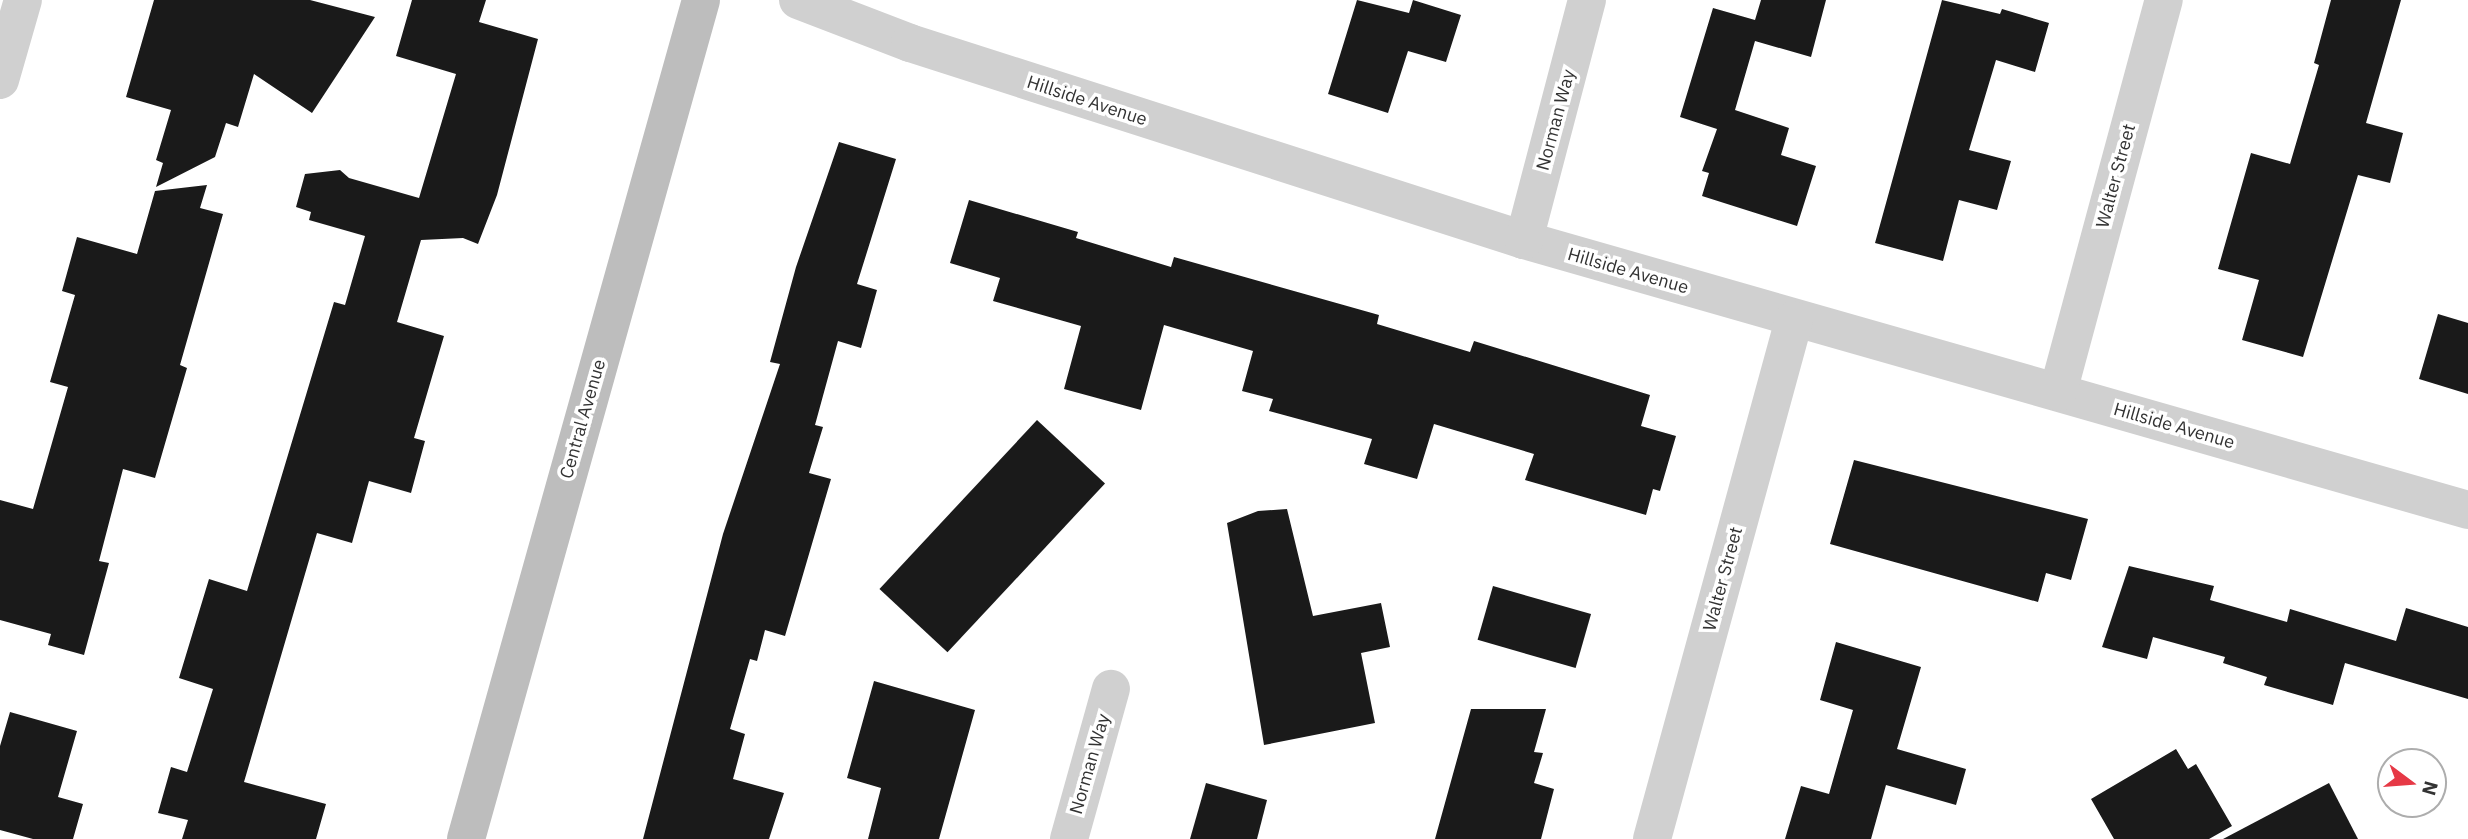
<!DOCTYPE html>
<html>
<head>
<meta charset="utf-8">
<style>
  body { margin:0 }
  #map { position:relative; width:2468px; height:839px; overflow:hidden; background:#fff; font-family:"IBM Plex Sans",sans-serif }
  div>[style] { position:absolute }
  .building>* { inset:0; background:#1a1a1a; transform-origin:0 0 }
  .minor>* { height:38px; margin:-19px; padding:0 19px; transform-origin:19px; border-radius:19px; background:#d0d0d0 }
  .secondary>* { height:38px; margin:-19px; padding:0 19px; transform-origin:19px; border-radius:19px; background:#bdbdbd }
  span { translate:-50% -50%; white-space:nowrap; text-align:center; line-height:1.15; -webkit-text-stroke:7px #fff; paint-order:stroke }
  .street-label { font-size:18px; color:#333 }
  .north { position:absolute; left:2377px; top:748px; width:70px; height:70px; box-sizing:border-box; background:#fff; border:2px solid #adadad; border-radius:50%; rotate:106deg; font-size:19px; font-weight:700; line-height:28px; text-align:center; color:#333 }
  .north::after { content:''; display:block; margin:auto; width:24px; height:32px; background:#e63946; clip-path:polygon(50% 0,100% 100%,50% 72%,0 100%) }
</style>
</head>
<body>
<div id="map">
  <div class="building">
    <div style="clip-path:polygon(154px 0,310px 0,375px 17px,312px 113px,254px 74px,238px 127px,226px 123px,215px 157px,156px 187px,163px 163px,156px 160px,171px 110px,126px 97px)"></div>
    <div style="clip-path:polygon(412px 0,486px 0,479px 22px,538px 39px,497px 195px,478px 244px,463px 238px,421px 240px,397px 322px,444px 336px,414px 438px,425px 441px,411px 493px,369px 481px,352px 543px,317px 533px,244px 782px,326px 804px,316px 839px,182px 839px,188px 820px,158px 813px,171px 767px,187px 772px,213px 689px,179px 678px,209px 579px,247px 591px,334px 302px,345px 305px,365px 236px,309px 220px,311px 212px,296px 207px,305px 174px,340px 170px,349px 178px,419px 198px,456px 74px,396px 56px)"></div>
    <div style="clip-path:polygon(1357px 0,1409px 13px,1413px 0,1461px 15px,1446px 62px,1408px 51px,1388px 113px,1328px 94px)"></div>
    <div style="clip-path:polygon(1761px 0,1826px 0,1811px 57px,1755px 41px,1735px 110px,1789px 128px,1781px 155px,1816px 166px,1797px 226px,1702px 196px,1709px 173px,1702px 171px,1717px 129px,1680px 117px,1713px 8px,1755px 20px)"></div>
    <div style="clip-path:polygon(1942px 0,2000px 14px,2002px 9px,2049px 23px,2035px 72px,1996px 60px,1969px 150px,2011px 161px,1997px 210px,1959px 200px,1943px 261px,1875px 243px)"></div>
    <div style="clip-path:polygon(2331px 0,2401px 0,2366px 123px,2403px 133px,2390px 183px,2358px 175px,2303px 357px,2242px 340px,2259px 280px,2218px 269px,2251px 153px,2290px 164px,2319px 65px,2314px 63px)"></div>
    <div style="clip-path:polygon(839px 142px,896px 159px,857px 284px,877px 290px,861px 348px,838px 341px,815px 425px,823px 427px,809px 473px,831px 479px,785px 636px,765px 630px,757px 661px,750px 659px,730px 729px,745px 734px,733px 779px,784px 793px,769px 839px,643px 839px,723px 534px,780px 364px,770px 362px,796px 267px)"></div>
    <div style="clip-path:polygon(207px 185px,200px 208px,223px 214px,180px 365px,187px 368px,155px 478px,123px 469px,99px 561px,109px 563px,84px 655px,48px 645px,51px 634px,0 620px,0 500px,33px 509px,68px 387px,50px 382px,75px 295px,62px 291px,77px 237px,137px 254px,155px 191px)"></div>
    <div style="clip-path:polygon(969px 200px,1078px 232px,1076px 238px,1171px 267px,1174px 257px,1379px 315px,1377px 324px,1470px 352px,1474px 341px,1650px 395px,1641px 426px,1676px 436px,1660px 491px,1653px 489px,1646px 515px,1525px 480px,1534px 454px,1434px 424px,1417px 479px,1364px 464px,1372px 439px,1269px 411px,1273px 399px,1242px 391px,1253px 351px,1164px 325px,1141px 410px,1064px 389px,1081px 326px,993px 301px,1000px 278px,950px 263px)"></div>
    <div style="clip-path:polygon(2438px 314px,2468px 323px,2468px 394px,2419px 379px)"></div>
    <div style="left:1037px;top:420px;width:93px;height:231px;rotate:43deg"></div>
    <div style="clip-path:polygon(1854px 460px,2088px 519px,2071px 580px,2046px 573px,2038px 602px,1830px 544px)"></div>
    <div style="clip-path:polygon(1287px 509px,1313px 616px,1381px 603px,1390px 647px,1361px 653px,1375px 723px,1264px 745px,1227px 523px,1258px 511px)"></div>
    <div style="clip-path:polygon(2129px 566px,2214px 586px,2210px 600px,2287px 622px,2290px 609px,2396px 641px,2406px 608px,2468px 627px,2468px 699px,2345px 663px,2333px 705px,2264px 685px,2267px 677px,2223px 663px,2225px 657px,2153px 637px,2147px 659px,2102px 647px)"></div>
    <div style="left:1493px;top:586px;width:102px;height:56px;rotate:16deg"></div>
    <div style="clip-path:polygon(1836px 642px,1921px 667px,1897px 749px,1966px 769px,1956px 805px,1886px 785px,1871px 839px,1785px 839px,1801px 786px,1829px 794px,1853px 710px,1820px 700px)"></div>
    <div style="clip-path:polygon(874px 681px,975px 710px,939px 839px,868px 839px,881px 788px,847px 778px)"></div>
    <div style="clip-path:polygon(1471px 709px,1546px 709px,1534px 752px,1543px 753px,1534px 783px,1554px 789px,1541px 839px,1435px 839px)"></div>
    <div style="clip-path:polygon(10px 712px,77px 731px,58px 797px,83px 804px,73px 839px,33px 839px,0 830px,0 746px)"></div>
    <div style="clip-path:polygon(2176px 749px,2188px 769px,2196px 764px,2232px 826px,2209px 839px,2114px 839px,2091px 799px)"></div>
    <div style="clip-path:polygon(1206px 783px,1267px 800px,1257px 839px,1190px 839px)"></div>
    <div style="clip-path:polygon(2329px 783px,2358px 839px,2223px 839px)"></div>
  </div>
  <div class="minor">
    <div style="left:798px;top:0;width:120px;rotate:21deg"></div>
    <div style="left:910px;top:43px;width:645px;rotate:17.79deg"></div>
    <div style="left:1524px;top:240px;width:982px;rotate:15.96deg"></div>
    <div style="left:0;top:80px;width:83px;rotate:-74deg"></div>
    <div style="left:1524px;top:240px;width:248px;rotate:-75.3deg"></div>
    <div style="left:2058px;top:392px;width:406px;rotate:-74.9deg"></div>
    <div style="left:1069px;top:839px;width:156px;rotate:-74.4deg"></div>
    <div style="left:1652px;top:839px;width:538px;rotate:-74.7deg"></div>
  </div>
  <div class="secondary">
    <div style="left:466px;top:839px;width:871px;rotate:-74.35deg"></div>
  </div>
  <div class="street-label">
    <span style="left:1087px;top:101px;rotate:18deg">Hillside Avenue</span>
    <span style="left:1556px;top:120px;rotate:-75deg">Norman Way</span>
    <span style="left:2116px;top:176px;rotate:-75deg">Walter Street</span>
    <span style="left:1628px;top:271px;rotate:16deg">Hillside Avenue</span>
    <span style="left:583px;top:419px;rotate:-74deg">Central Avenue</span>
    <span style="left:2174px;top:426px;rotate:16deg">Hillside Avenue</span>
    <span style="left:1723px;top:579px;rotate:-75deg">Walter Street</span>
    <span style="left:1090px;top:764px;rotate:-74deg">Norman Way</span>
  </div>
  <div class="north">N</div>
</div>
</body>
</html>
